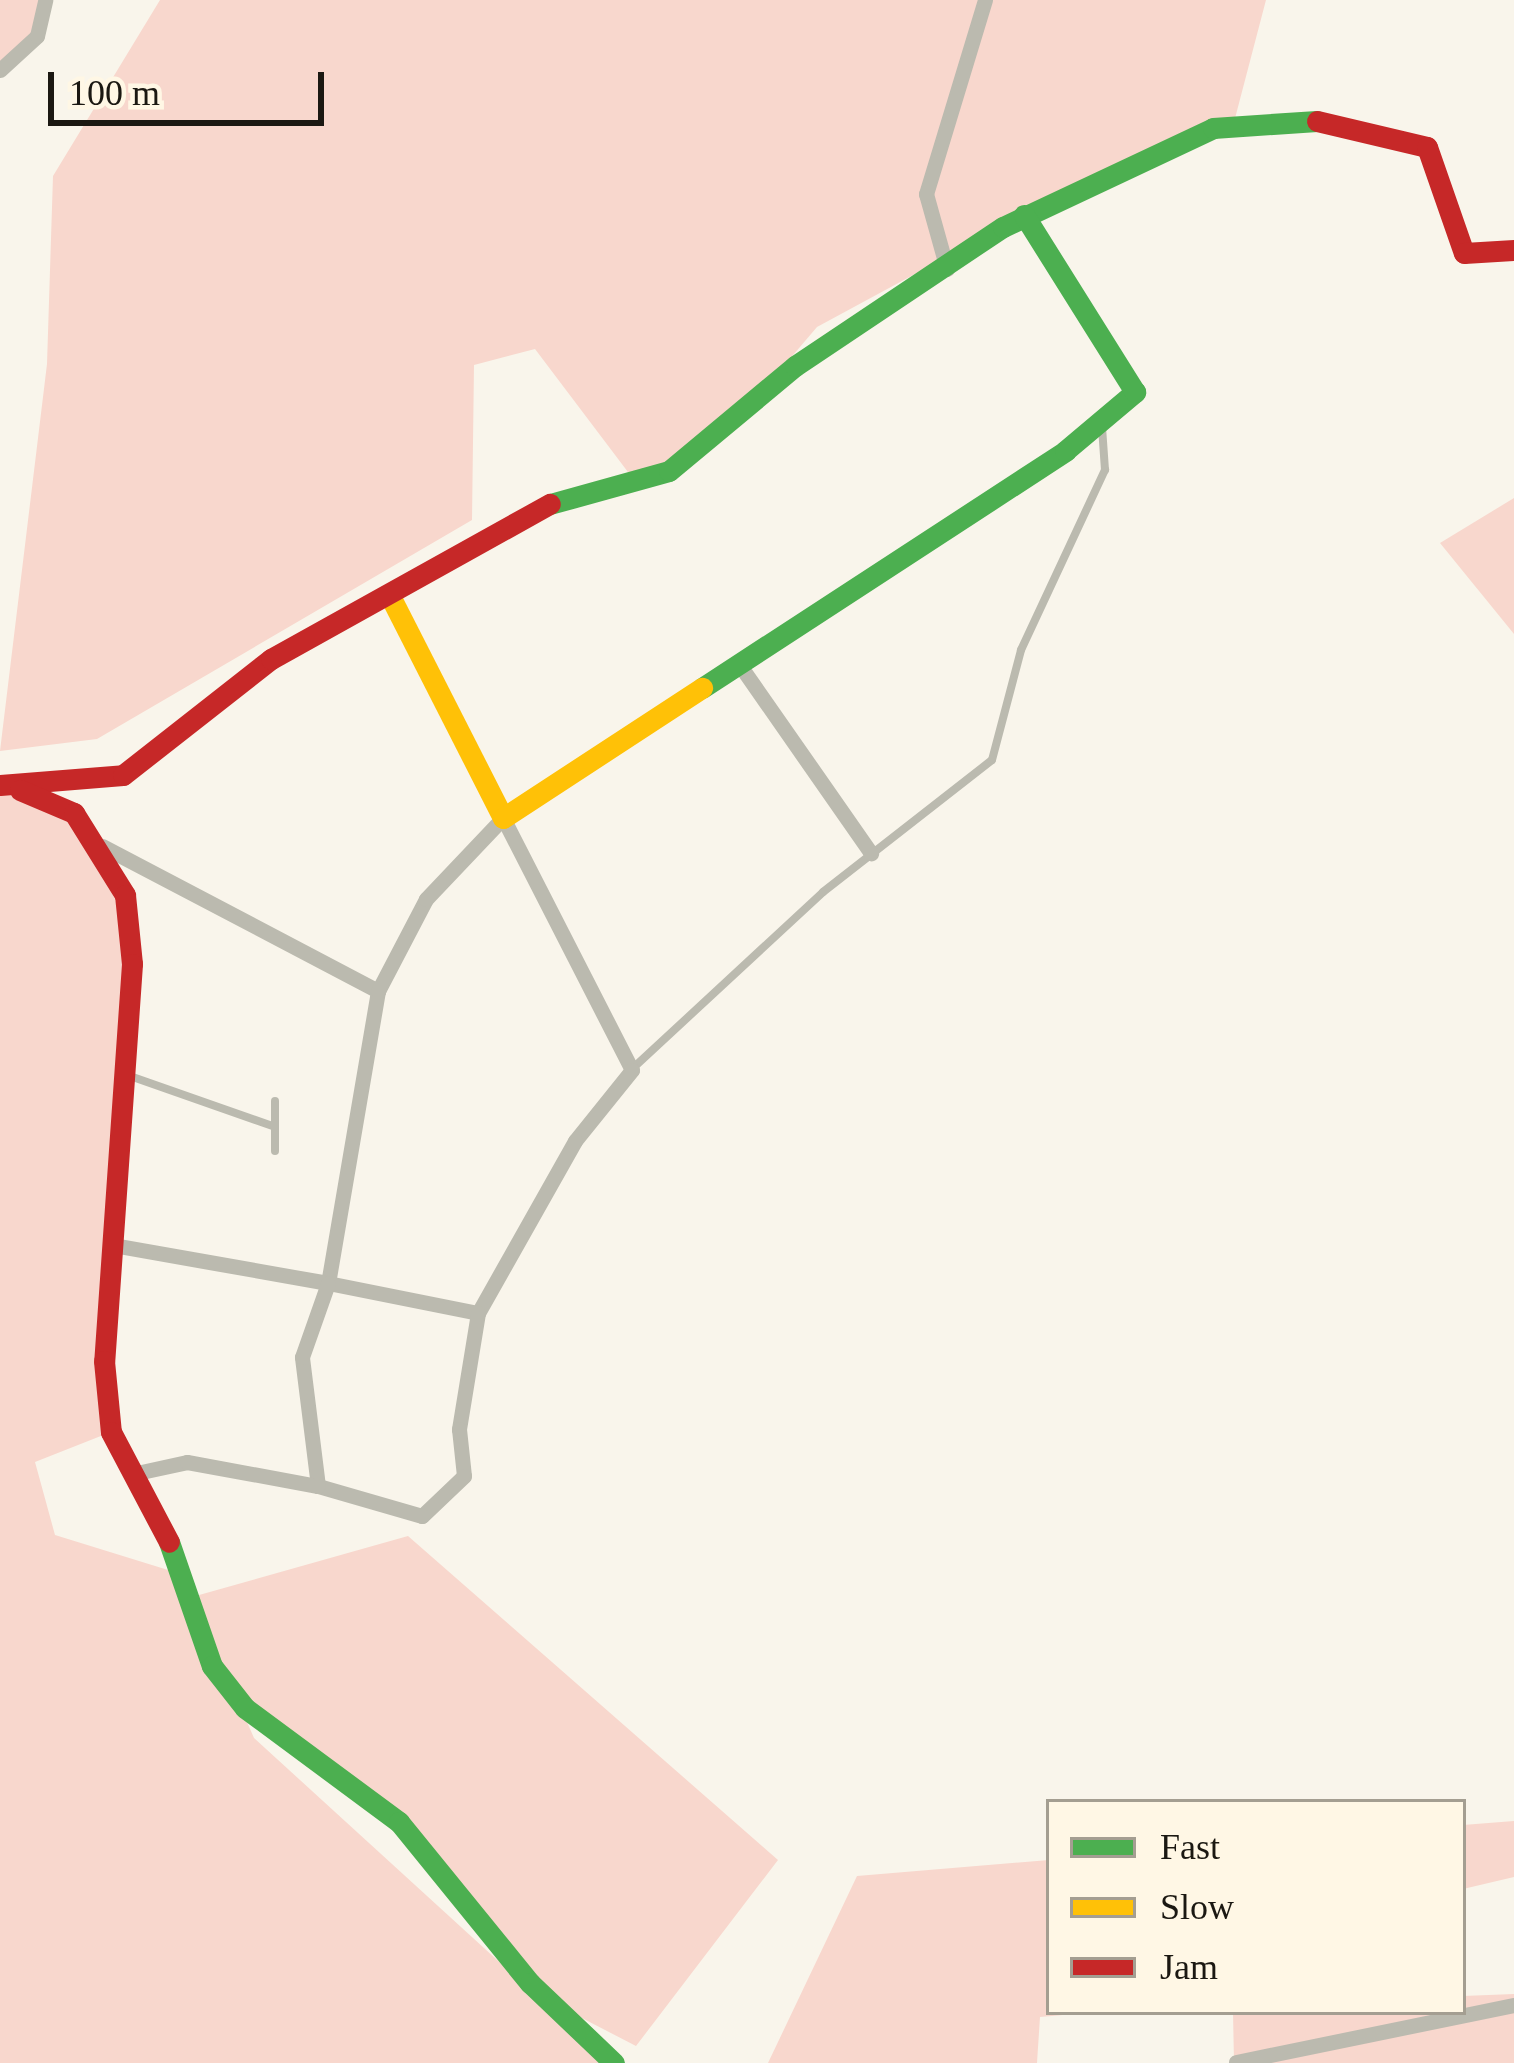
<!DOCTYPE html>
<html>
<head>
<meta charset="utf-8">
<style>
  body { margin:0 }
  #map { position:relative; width:1514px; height:2063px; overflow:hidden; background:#f9f5eb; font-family:Georgia,serif }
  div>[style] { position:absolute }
  .green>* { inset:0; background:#f8d7cd }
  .lane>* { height:8px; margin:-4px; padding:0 4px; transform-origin:4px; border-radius:4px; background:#bbbaaf }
  .street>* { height:15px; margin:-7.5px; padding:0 7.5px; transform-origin:7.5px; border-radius:7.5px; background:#bbbaaf }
  .fast>* { height:21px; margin:-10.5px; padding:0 10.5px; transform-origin:10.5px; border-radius:10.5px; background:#4caf50 }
  .slow>* { height:21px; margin:-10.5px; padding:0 10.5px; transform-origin:10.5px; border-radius:10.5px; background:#ffc107 }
  .jam>* { height:21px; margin:-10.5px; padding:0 10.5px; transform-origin:10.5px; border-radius:10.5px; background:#c62828 }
  span { translate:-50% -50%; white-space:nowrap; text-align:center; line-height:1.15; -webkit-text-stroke:10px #fff7e5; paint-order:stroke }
  .legend { position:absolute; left:1046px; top:1799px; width:420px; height:216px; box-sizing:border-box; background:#fff7e5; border:3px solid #a49e91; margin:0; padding:15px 21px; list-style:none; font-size:36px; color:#1b1812 }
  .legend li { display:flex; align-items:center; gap:24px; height:60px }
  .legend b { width:60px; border:3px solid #a49e91 }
  .scale { position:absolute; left:48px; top:72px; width:276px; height:54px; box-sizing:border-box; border:6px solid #1b1812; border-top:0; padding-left:15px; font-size:36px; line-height:42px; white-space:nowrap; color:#1b1812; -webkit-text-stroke:9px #fff7e5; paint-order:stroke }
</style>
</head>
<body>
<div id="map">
  <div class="green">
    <div style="clip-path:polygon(0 0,45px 0,37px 36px,0 70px)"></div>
    <div style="clip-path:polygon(160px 0,1266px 0,1233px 126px,1024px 215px,817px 327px,765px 388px,637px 484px,535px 349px,474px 365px,472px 520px,97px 739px,0 751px,47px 364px,53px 176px)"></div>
    <div style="clip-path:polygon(1514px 498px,1514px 634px,1440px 543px)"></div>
    <div style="clip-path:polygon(0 792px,74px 813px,128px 927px,111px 1432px,35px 1462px,55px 1535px,181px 1574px,192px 1597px,408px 1536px,778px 1860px,636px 2046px,549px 2001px,382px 1805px,245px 1708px,226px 1674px,254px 1738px,610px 2063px,0 2063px)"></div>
    <div style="clip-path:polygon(1514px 1821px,1514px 1877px,1463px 1889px,1463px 1825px)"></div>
    <div style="clip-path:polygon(1049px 1860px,1049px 2012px,1097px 2012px,1040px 2017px,1037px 2063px,768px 2063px,857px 1876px)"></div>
    <div style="clip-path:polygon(1514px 1994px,1514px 2063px,1234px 2063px,1233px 2012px,1463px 2012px,1463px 1996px)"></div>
  </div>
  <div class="lane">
    <div style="left:632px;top:1069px;width:260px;rotate:-42.8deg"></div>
    <div style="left:823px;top:892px;width:214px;rotate:-38deg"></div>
    <div style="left:992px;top:760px;width:114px;rotate:-75.2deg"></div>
    <div style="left:1021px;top:650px;width:199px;rotate:-65deg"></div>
    <div style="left:1105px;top:470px;width:43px;rotate:-94deg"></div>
    <div style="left:127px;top:1075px;width:155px;rotate:19.3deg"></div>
    <div style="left:275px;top:1151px;width:50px;rotate:-90deg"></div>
  </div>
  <div class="street">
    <div style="left:0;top:70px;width:50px;rotate:-42.6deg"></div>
    <div style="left:37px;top:36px;width:37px;rotate:-77deg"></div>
    <div style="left:947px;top:269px;width:78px;rotate:-105.6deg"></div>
    <div style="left:926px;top:194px;width:203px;rotate:-73.1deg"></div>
    <div style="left:739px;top:664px;width:231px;rotate:55.1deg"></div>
    <div style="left:102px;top:846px;width:312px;rotate:27.7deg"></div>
    <div style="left:378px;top:991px;width:296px;rotate:99.7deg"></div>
    <div style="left:328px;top:1283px;width:219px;rotate:-170deg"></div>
    <div style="left:378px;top:991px;width:104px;rotate:-62.4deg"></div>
    <div style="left:426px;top:899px;width:112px;rotate:-46.5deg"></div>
    <div style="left:503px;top:818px;width:283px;rotate:62.9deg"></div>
    <div style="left:632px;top:1070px;width:91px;rotate:128.8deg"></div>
    <div style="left:575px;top:1141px;width:197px;rotate:119.4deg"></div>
    <div style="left:328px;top:1283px;width:153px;rotate:11.3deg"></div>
    <div style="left:478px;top:1313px;width:118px;rotate:99.3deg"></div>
    <div style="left:459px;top:1429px;width:47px;rotate:83.9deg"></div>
    <div style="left:464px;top:1476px;width:58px;rotate:136.4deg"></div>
    <div style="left:422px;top:1516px;width:108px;rotate:-163.9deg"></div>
    <div style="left:318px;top:1486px;width:130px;rotate:-97.1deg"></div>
    <div style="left:302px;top:1357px;width:78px;rotate:-70.6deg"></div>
    <div style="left:132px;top:1474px;width:56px;rotate:-12.3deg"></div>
    <div style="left:187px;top:1462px;width:133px;rotate:10.4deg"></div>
    <div style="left:1236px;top:2062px;width:284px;rotate:-11.6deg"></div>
  </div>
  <div class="fast">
    <div style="left:550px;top:504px;width:123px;rotate:-15.5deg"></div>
    <div style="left:669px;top:471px;width:164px;rotate:-39.8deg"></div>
    <div style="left:795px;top:366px;width:250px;rotate:-33.8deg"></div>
    <div style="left:1003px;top:227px;width:232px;rotate:-25.2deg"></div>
    <div style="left:1213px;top:128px;width:104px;rotate:-3.9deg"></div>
    <div style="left:702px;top:688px;width:434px;rotate:-33.1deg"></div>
    <div style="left:1065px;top:451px;width:92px;rotate:-40.1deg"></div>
    <div style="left:1135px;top:392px;width:209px;rotate:-122.1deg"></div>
    <div style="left:169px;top:1542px;width:131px;rotate:70.9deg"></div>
    <div style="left:212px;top:1666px;width:53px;rotate:51.8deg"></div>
    <div style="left:245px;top:1708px;width:192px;rotate:36.5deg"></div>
    <div style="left:399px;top:1822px;width:208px;rotate:50.9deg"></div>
    <div style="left:530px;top:1983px;width:116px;rotate:43.6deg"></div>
  </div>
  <div class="slow">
    <div style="left:390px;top:596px;width:249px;rotate:63deg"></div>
    <div style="left:503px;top:818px;width:238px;rotate:-33.2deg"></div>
  </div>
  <div class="jam">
    <div style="left:1317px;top:121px;width:113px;rotate:13.3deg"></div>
    <div style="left:1427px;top:147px;width:112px;rotate:70.8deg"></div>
    <div style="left:1464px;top:253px;width:50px;rotate:-3.4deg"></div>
    <div style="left:0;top:785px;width:123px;rotate:-4.6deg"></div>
    <div style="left:123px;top:775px;width:188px;rotate:-38.1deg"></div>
    <div style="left:271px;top:659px;width:319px;rotate:-29.1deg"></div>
    <div style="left:20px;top:790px;width:59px;rotate:23.1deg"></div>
    <div style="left:74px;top:813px;width:97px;rotate:58.1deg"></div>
    <div style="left:125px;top:895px;width:69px;rotate:84.2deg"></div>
    <div style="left:132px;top:964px;width:398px;rotate:94deg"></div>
    <div style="left:104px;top:1361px;width:71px;rotate:84.4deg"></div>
    <div style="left:111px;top:1432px;width:124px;rotate:62.2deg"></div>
  </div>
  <ul class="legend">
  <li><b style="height:15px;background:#4caf50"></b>Fast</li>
  <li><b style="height:15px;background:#ffc107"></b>Slow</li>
  <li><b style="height:15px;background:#c62828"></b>Jam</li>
  </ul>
  <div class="scale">100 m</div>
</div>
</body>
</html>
